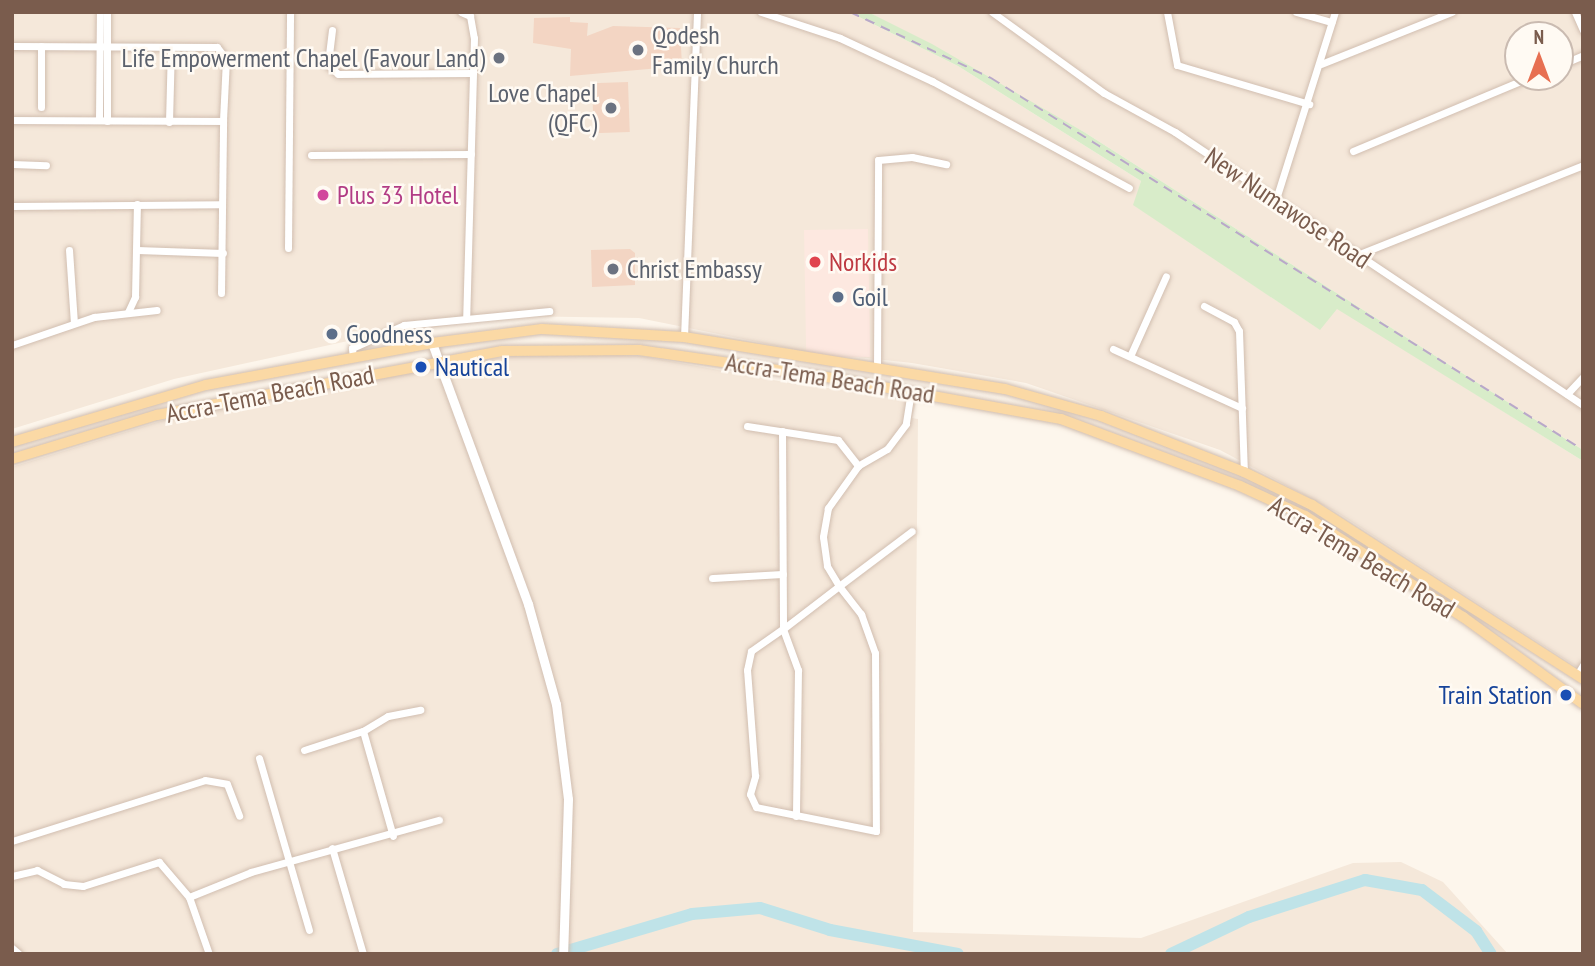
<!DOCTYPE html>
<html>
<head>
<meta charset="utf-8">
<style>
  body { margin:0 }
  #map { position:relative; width:1595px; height:966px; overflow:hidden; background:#fdf6ec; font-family:"PT Sans Narrow",sans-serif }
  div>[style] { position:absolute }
  .residential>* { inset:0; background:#f5e8da }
  .commercial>* { inset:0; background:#fde8e0; transform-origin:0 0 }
  .green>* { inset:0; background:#d8ecc9 }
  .river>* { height:12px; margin:-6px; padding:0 6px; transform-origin:6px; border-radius:6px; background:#bfe3e8 }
  .building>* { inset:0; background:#f3d5c3; transform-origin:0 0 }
  .roads { filter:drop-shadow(0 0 2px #d1beb0) drop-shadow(0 0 2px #d1beb0) }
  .minor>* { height:7px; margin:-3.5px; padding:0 3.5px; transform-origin:3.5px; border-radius:3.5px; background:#fff }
  .tertiary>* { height:9px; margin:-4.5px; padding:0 4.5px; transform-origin:4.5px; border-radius:4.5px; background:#fff }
  .primary>* { height:10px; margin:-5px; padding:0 5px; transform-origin:5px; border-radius:5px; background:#fbd9a5 }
  .rail>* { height:2px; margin-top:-1px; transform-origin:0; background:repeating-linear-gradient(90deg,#b9a8c9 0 10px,transparent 0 17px) }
  .dots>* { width:19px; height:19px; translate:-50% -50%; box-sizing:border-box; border:4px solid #fffaf3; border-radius:50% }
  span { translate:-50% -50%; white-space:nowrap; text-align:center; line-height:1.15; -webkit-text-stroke:5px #fffaf3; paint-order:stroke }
  .worship-label { font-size:26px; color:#5b616d }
  .left { translate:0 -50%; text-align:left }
  .right { translate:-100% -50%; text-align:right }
  .hotel-label { font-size:26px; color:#b23c85 }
  .street-label { font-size:26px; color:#7a5c4d }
  .health-label { font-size:26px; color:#be3a42 }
  .service-label { font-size:26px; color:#4e5e75 }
  .transit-label { font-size:26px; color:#164399 }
  .frame { position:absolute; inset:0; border:14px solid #7a5c4d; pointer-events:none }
  .north { position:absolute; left:1504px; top:21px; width:70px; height:70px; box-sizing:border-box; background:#fffaf3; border:2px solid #cabbb1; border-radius:50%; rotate:0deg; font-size:19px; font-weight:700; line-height:28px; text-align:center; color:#7a5c4d }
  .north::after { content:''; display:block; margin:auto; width:24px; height:32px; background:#e76f51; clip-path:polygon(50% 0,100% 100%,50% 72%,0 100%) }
</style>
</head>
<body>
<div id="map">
  <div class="residential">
    <div style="clip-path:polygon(12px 12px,849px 12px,958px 66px,1141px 181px,1134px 205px,1319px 329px,1337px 308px,1583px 461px,1583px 671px,1338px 513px,1220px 450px,1026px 383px,912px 363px,802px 351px,639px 318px,511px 316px,357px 339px,174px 379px,12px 429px)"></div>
    <div style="clip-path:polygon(evenodd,868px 12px,1583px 12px,1583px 450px,1084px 132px,868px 12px,1518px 35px,1560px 35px,1560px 77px,1518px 77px,1518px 35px)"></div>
    <div style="clip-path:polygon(554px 352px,642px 356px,801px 385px,917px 398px,912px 418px,918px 419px,913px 932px,1141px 938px,1353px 863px,1401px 862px,1443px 882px,1508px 954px,12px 954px,12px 467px,174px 417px,464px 361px)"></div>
  </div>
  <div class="commercial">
    <div style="left:868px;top:229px;width:128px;height:64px;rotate:89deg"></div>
  </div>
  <div class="green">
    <div style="clip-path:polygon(849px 12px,868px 12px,932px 44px,1084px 132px,1583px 450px,1583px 461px,1337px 309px,1320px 330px,1133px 205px,1141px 181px,958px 66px)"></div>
  </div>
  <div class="river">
    <div style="left:557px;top:954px;width:141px;rotate:-16.5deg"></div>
    <div style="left:692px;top:914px;width:68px;rotate:-5deg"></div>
    <div style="left:760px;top:908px;width:73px;rotate:17.4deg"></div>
    <div style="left:830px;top:930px;width:130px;rotate:10.6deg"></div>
    <div style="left:1171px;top:954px;width:86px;rotate:-25.4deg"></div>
    <div style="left:1249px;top:917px;width:122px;rotate:-17.7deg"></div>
    <div style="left:1365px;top:880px;width:58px;rotate:10deg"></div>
    <div style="left:1422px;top:890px;width:68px;rotate:37.2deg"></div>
    <div style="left:1476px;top:931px;width:27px;rotate:57deg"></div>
  </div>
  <div class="building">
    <div style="clip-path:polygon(570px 17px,570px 22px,588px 23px,587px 36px,613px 26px,680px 28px,682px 66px,570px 76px,571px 49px,533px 43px,534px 18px)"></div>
    <div style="left:628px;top:82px;width:50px;height:36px;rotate:88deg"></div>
    <div style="clip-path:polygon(630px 249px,635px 253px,635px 285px,592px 287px,591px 250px)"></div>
  </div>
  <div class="roads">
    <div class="minor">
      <div style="left:461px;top:12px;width:10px;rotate:24deg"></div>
      <div style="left:470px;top:16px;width:22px;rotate:80deg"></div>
      <div style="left:474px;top:38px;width:278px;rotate:91.6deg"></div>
      <div style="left:761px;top:12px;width:83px;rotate:18.2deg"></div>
      <div style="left:840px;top:38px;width:102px;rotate:25.1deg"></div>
      <div style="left:932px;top:81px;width:224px;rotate:28.5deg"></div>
      <div style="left:992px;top:12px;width:138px;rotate:35.9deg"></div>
      <div style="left:1104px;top:93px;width:81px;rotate:28.8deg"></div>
      <div style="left:1175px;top:132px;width:491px;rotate:33.8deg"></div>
      <div style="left:1167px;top:12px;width:54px;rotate:79.3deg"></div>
      <div style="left:1177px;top:65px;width:138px;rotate:16.5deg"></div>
      <div style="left:1296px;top:12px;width:37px;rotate:16deg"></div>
      <div style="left:1575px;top:12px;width:20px;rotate:66deg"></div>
      <div style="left:332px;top:30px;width:35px;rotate:97deg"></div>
      <div style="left:328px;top:65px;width:13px;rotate:42deg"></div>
      <div style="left:338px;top:74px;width:134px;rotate:-0.4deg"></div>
      <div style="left:12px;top:46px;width:205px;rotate:0.3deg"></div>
      <div style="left:217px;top:47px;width:15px;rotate:53deg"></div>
      <div style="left:226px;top:59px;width:62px;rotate:92.8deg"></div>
      <div style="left:223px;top:121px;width:211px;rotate:-179.7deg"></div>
      <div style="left:41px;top:46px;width:61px;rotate:90deg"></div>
      <div style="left:1321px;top:64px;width:141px;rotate:-21.7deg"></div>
      <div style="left:1560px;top:65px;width:25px;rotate:-23deg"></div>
      <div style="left:99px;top:120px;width:108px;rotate:-89.5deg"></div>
      <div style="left:107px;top:121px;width:109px;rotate:-90deg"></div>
      <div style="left:169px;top:122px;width:75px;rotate:-88.5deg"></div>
      <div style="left:1353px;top:151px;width:192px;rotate:-22.7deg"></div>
      <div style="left:311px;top:155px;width:160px;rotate:-0.4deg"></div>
      <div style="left:12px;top:164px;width:34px;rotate:2deg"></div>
      <div style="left:1276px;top:199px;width:196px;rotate:-72.5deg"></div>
      <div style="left:12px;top:206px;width:210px;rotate:-0.5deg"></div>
      <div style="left:288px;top:248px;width:236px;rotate:-89.5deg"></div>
      <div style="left:69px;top:250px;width:73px;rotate:86.1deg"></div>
      <div style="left:137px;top:250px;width:86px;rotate:2deg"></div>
      <div style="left:1357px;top:255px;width:243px;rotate:-21.7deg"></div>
      <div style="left:221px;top:293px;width:172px;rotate:-89.3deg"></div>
      <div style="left:1204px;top:306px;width:34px;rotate:28deg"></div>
      <div style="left:1234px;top:322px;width:10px;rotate:61deg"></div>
      <div style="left:1239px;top:331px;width:141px;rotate:88deg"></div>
      <div style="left:128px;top:312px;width:17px;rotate:-65deg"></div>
      <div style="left:135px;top:297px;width:93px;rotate:-88.8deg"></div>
      <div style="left:684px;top:337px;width:325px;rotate:-87.7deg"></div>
      <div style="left:12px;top:345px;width:87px;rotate:-18.9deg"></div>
      <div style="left:94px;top:317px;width:63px;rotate:-6.3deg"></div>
      <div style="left:1113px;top:349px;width:142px;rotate:24.6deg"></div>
      <div style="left:1131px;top:354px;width:85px;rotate:-65.8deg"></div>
      <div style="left:353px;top:358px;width:10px;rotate:-96deg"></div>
      <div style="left:352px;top:348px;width:57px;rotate:-23.9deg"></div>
      <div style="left:404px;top:325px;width:146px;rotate:-5.5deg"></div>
      <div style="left:877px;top:369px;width:209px;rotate:-89.7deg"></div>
      <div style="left:878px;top:160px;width:34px;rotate:-5deg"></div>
      <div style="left:912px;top:157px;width:35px;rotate:12deg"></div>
      <div style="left:911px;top:391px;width:33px;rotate:99deg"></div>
      <div style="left:906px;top:424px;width:31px;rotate:127deg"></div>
      <div style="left:887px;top:449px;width:34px;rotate:150deg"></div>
      <div style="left:858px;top:466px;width:52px;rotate:125.5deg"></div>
      <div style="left:828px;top:508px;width:29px;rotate:100deg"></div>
      <div style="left:823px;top:537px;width:29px;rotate:82deg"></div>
      <div style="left:827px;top:566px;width:23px;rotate:59deg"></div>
      <div style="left:839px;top:586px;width:36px;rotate:52deg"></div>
      <div style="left:861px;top:614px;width:41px;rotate:70.3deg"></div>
      <div style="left:875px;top:653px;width:178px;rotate:89.7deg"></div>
      <div style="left:876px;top:831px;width:122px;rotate:-168.7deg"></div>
      <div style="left:756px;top:807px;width:14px;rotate:-115deg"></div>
      <div style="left:750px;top:794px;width:19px;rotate:-74deg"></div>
      <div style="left:755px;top:776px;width:106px;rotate:-94.3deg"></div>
      <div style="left:747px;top:670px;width:19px;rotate:-78deg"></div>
      <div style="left:751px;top:651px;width:39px;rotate:-35deg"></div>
      <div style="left:783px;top:629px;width:71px;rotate:-37.5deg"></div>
      <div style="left:839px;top:586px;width:91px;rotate:-37deg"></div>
      <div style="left:1567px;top:394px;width:23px;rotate:-47deg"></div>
      <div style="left:747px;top:426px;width:92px;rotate:8.7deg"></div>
      <div style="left:838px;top:440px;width:33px;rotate:52deg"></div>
      <div style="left:782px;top:431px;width:198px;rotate:89.7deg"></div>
      <div style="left:783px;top:629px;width:44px;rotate:69.9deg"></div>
      <div style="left:798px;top:670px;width:146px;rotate:90.8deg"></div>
      <div style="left:712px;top:578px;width:71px;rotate:-3.2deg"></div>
      <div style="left:1577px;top:675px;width:12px;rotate:-59deg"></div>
      <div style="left:363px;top:731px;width:109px;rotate:74.1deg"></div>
      <div style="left:304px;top:750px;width:62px;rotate:-17.9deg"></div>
      <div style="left:363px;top:731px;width:29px;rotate:-31deg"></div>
      <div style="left:388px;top:716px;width:33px;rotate:-11deg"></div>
      <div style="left:259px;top:758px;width:179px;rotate:73.8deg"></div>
      <div style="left:12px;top:841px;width:202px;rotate:-17.5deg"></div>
      <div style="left:205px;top:780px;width:22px;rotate:10deg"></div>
      <div style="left:227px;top:784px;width:34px;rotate:69deg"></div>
      <div style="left:332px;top:848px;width:110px;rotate:73.7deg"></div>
      <div style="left:12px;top:876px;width:26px;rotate:-13deg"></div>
      <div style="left:37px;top:870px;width:30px;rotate:27deg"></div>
      <div style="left:64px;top:884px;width:19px;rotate:6deg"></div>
      <div style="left:83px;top:886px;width:80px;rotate:-17.5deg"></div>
      <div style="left:159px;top:862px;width:46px;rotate:49.4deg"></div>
      <div style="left:189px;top:897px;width:60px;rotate:70.7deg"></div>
      <div style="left:189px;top:897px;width:67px;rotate:-22deg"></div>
      <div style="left:251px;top:872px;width:195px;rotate:-15.5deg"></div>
      <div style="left:12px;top:948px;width:9px;rotate:41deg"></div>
    </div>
    <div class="tertiary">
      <div style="left:432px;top:343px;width:278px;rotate:69.8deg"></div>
      <div style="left:528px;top:604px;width:104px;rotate:74.4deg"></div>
      <div style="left:556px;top:704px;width:96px;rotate:82.8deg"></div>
      <div style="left:568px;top:799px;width:155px;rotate:91.8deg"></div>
    </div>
    <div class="primary">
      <div style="left:12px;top:442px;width:202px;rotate:-16.4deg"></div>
      <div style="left:206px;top:385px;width:230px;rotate:-10.5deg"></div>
      <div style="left:432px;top:343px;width:111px;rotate:-7.3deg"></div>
      <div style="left:542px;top:329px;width:142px;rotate:3.2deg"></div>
      <div style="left:684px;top:337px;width:325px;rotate:9.2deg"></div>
      <div style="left:1005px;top:389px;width:100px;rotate:15.7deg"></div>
      <div style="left:1101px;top:416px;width:154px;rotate:21.4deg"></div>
      <div style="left:1244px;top:472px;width:76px;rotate:25.9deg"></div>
      <div style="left:1312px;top:505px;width:322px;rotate:32.7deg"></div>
      <div style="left:12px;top:459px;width:152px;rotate:-16.9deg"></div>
      <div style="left:157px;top:415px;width:351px;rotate:-10.5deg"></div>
      <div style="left:502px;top:351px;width:137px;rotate:-0.4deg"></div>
      <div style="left:639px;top:350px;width:196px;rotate:8.2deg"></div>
      <div style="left:833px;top:378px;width:232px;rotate:10.2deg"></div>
      <div style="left:1061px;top:419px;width:191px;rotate:20.5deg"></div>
      <div style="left:1240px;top:486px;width:72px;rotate:24.8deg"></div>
      <div style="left:1305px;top:516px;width:188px;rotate:32.6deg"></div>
      <div style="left:1463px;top:617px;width:148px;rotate:35.9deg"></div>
    </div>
  </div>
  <div class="rail">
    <div style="left:850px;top:12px;width:156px;rotate:25.1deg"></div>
    <div style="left:991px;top:78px;width:699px;rotate:32.14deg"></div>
  </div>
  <div class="dots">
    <div style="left:638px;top:50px;background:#6b7280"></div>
    <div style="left:499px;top:58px;background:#6b7280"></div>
    <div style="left:611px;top:108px;background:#6b7280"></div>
    <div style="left:323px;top:195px;background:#d1479c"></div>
    <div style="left:815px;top:262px;background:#e0444e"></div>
    <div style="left:613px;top:269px;background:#6b7280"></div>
    <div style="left:838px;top:297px;background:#5c6f8a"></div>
    <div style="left:332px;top:334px;background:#5c6f8a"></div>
    <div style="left:421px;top:367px;background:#1a4fb4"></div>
    <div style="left:1566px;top:695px;background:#1a4fb4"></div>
  </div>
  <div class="worship-label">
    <span class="left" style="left:652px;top:50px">Qodesh<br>Family Church</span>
    <span class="right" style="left:485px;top:58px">Life Empowerment Chapel (Favour Land)</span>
    <span class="right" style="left:597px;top:108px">Love Chapel<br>(QFC)</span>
    <span class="left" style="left:627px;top:269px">Christ Embassy</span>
  </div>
  <div class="hotel-label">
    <span class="left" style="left:337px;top:195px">Plus 33 Hotel</span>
  </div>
  <div class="street-label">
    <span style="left:1288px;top:208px;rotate:34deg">New Numawose Road</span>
    <span style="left:830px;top:378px;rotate:9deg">Accra-Tema Beach Road</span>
    <span style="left:270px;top:394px;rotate:-11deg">Accra-Tema Beach Road</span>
    <span style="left:1362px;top:557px;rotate:31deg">Accra-Tema Beach Road</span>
  </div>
  <div class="health-label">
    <span class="left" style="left:829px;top:262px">Norkids</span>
  </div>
  <div class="service-label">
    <span class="left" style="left:852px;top:297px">Goil</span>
    <span class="left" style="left:346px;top:334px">Goodness</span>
  </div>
  <div class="transit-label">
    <span class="left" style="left:435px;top:367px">Nautical</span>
    <span class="right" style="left:1552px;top:695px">Train Station</span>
  </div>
  <div class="frame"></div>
  <div class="north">N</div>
</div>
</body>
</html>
